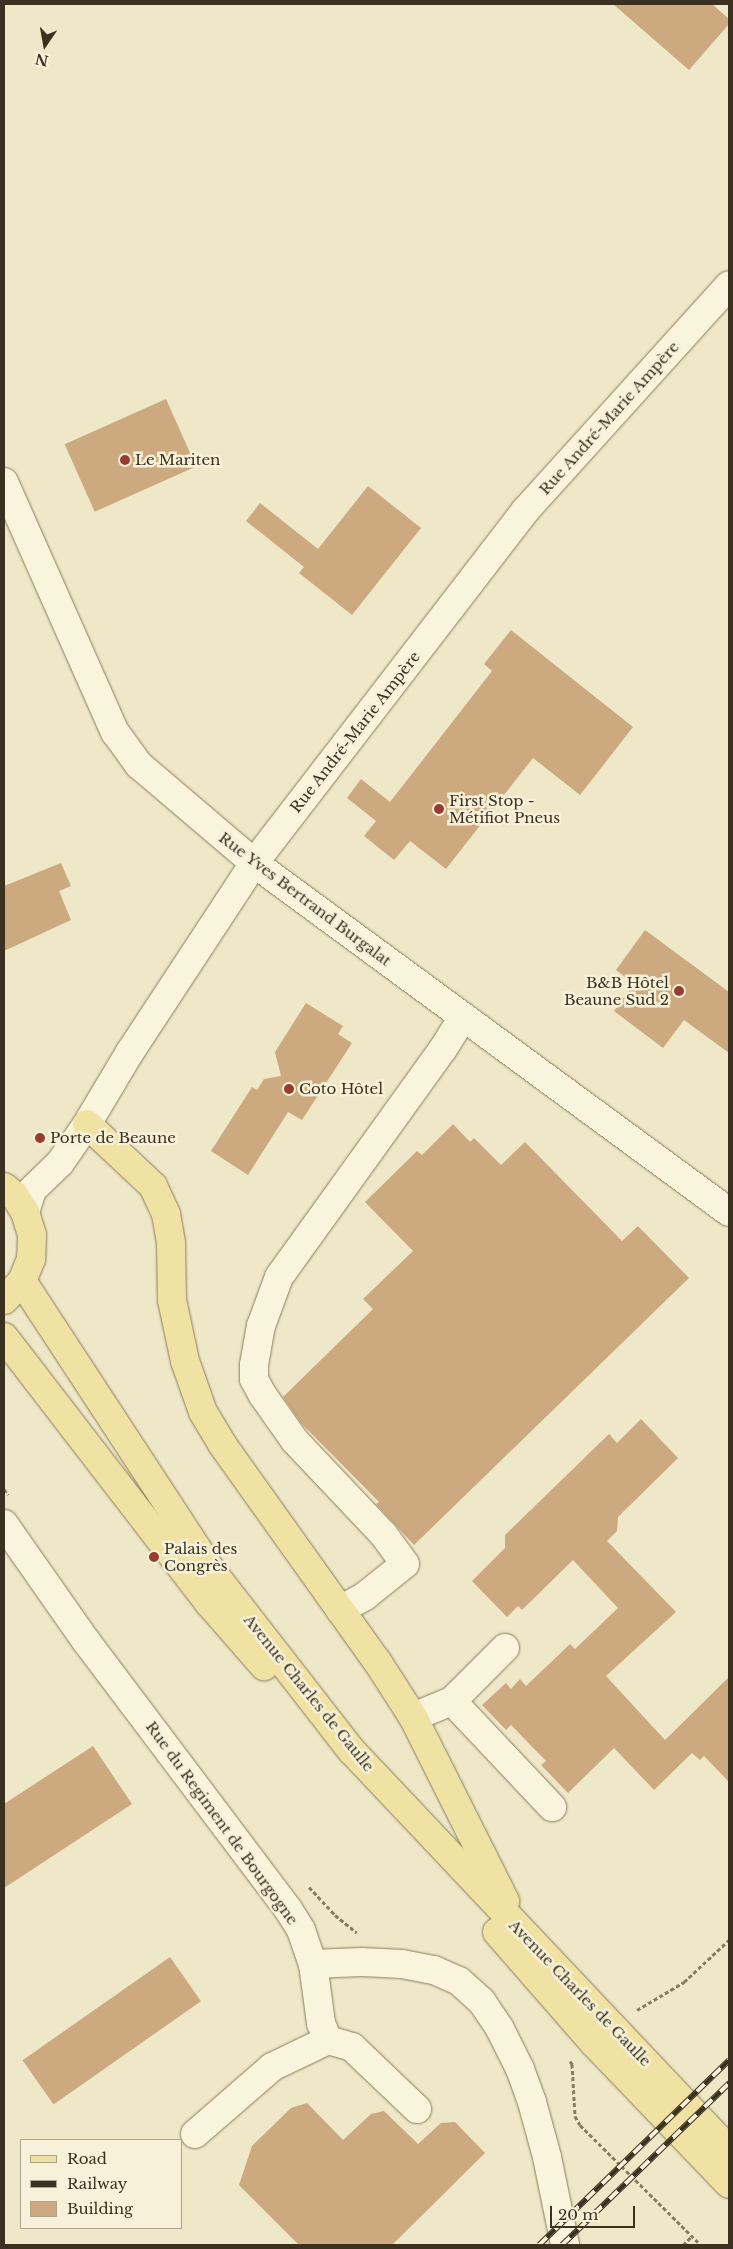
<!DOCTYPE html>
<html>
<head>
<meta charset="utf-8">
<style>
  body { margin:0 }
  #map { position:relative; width:733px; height:2249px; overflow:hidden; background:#eee8c8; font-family:"Libre Baskerville",serif }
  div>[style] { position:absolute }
  .building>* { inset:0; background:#cca97f; transform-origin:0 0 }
  .path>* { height:3px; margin-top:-1.5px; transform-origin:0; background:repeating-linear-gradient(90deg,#8b7b5d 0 4px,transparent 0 6.5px) }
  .roads { filter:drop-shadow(0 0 1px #8b7b5d) drop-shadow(0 0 1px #8b7b5d) }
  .minor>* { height:28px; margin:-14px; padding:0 14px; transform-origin:14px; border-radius:14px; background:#f9f4dc }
  .major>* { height:28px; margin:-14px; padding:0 14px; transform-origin:14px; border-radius:14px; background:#f0e2a2 }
  .rail>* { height:5.5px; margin-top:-2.75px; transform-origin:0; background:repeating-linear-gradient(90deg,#f6f1d8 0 11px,#3b3120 0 22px); box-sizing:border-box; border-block:1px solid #3b3120 }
  .dots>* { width:14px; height:14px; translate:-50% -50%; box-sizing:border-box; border:2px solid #f6f1d8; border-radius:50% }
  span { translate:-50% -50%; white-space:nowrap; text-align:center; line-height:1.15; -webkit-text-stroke:5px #f6f1d8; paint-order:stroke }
  .street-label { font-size:15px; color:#3b3120 }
  .poi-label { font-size:15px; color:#3b3120 }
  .left { translate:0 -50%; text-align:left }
  .right { translate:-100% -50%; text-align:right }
  .frame { position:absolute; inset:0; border:5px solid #3b3120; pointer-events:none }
  .legend { position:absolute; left:20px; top:2139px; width:162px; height:90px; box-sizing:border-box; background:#f6f1d8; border:1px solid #aba48e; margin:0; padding:6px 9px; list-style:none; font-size:15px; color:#3b3120 }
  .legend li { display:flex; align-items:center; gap:10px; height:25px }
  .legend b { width:25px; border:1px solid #aba48e }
  .north { position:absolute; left:20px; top:20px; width:50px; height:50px; -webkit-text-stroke:4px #f6f1d8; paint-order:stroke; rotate:192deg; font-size:14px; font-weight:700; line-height:20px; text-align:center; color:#3b3120 }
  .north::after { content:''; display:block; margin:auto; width:18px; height:22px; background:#3b3120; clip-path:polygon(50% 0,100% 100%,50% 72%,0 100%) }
  .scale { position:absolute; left:550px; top:2206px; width:85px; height:22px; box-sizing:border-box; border:2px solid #3b3120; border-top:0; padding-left:6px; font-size:15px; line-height:18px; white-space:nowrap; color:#3b3120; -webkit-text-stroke:4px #f6f1d8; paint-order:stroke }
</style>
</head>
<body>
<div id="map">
  <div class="building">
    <div style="clip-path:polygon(613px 4px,712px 4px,729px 19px,729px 24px,689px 70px)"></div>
    <div style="left:166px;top:399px;width:74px;height:111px;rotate:66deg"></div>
    <div style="clip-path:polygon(368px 486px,421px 528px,352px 615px,299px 573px,304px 567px,246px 521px,260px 503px,318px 549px)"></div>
    <div style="clip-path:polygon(511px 630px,633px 727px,580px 795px,533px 758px,446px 869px,410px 841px,394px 860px,364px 836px,376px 821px,347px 798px,361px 779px,390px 802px,492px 671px,484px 664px)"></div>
    <div style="clip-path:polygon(61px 863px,71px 886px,59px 891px,71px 920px,4px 951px,4px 886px)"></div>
    <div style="clip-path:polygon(645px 930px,729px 992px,729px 1053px,684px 1020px,663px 1048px,614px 1011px,634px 984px,616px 970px)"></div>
    <div style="clip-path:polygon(306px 1003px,343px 1026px,338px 1034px,352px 1043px,302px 1120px,288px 1112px,248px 1175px,211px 1151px,252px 1087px,257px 1090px,264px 1079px,281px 1076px,275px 1052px)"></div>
    <div style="clip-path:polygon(453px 1124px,470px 1142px,474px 1138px,501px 1165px,525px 1142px,622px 1241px,638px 1226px,689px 1278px,414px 1545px,376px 1504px,379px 1502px,301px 1423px,283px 1397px,373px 1309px,363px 1299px,413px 1251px,365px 1202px,417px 1151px,422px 1155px)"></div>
    <div style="clip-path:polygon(641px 1419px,678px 1458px,618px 1517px,617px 1531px,607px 1541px,676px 1612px,606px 1676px,665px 1740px,729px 1677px,729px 1782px,704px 1756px,700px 1760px,692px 1753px,654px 1790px,614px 1748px,568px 1793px,541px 1765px,546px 1761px,511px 1725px,506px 1730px,482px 1705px,506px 1683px,511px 1689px,520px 1679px,526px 1686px,570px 1644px,575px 1649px,618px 1608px,573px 1560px,522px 1610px,518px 1606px,507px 1617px,472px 1581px,505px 1548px,505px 1535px,609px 1434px,617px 1443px)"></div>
    <div style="clip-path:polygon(93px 1746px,132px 1804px,4px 1888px,4px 1804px)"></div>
    <div style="left:170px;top:1957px;width:54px;height:180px;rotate:55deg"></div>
    <div style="clip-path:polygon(307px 2103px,343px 2140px,371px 2114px,384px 2111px,418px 2144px,441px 2123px,455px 2122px,485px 2153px,392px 2245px,299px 2245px,239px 2185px,252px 2146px,291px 2108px)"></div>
  </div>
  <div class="path">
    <div style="left:4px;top:1489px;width:7px;rotate:56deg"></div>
    <div style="left:309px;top:1887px;width:38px;rotate:47deg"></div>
    <div style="left:335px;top:1915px;width:28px;rotate:39deg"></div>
    <div style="left:637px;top:2010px;width:55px;rotate:-30.8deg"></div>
    <div style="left:684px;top:1982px;width:62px;rotate:-43deg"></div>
    <div style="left:570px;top:2061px;width:4px;rotate:56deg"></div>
    <div style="left:572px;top:2064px;width:52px;rotate:86.7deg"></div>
    <div style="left:575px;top:2116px;width:10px;rotate:61deg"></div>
    <div style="left:580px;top:2125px;width:170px;rotate:44.8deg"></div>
    <div style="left:683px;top:2245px;width:13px;rotate:-45deg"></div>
  </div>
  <div class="roads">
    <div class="minor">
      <div style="left:4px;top:482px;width:274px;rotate:66.1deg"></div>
      <div style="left:115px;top:732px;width:41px;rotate:54deg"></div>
      <div style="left:139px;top:765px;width:151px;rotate:40.4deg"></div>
      <div style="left:254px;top:863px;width:589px;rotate:36.31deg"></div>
      <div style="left:25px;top:1212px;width:23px;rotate:-72deg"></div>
      <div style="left:32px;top:1190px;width:39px;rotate:-44deg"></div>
      <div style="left:60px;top:1163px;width:47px;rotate:-55.3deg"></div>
      <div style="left:87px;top:1124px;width:84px;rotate:-59.2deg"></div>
      <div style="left:130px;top:1052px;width:226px;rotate:-56.7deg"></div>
      <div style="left:254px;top:863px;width:444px;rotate:-52.4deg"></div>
      <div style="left:525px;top:511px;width:304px;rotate:-47.9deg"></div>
      <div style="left:4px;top:1524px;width:143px;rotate:55deg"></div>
      <div style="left:86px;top:1641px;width:336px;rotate:53deg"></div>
      <div style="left:288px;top:1909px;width:25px;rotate:58deg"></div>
      <div style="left:301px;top:1930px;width:36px;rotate:71deg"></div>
      <div style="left:313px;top:1964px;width:49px;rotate:-2.3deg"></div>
      <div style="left:362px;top:1962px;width:40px;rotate:2.9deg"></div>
      <div style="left:402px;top:1964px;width:33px;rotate:11deg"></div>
      <div style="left:434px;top:1970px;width:27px;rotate:24deg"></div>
      <div style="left:459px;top:1981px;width:31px;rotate:42deg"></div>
      <div style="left:482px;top:2002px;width:32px;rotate:56deg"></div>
      <div style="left:500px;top:2029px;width:45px;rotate:63.4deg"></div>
      <div style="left:520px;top:2069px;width:35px;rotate:70deg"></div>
      <div style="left:532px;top:2102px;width:57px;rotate:74.7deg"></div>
      <div style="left:547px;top:2157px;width:90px;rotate:78.4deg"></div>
      <div style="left:340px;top:1610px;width:29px;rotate:-29deg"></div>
      <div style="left:365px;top:1596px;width:51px;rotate:-38.7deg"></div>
      <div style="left:405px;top:1564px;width:37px;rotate:-126deg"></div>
      <div style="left:383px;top:1534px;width:128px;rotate:-133.4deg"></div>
      <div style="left:295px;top:1441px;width:57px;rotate:-125.1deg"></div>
      <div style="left:262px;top:1394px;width:17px;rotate:-118deg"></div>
      <div style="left:254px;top:1379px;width:14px;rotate:-90deg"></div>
      <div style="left:254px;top:1365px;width:40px;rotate:-80deg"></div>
      <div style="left:261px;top:1326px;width:52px;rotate:-69.8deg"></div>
      <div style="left:279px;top:1277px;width:281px;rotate:-54.3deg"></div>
      <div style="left:443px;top:1049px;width:38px;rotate:-58deg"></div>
      <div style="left:452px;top:1701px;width:75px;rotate:-45deg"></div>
      <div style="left:413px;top:1717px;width:42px;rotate:-22.3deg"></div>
      <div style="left:452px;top:1701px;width:146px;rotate:46.7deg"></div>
      <div style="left:313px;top:1964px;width:60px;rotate:82.3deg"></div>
      <div style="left:321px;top:2023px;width:18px;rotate:68deg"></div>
      <div style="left:328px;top:2040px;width:25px;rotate:16deg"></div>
      <div style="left:352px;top:2047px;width:90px;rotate:43.6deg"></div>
      <div style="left:195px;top:2134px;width:102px;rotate:-41deg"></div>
      <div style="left:272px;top:2067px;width:62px;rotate:-25.7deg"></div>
    </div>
    <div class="major">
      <div style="left:87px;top:1124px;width:91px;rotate:43.2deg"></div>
      <div style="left:153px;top:1186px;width:31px;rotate:65deg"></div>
      <div style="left:166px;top:1214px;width:29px;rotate:80deg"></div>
      <div style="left:171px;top:1243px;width:57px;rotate:89deg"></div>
      <div style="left:172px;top:1300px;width:62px;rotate:78deg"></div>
      <div style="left:185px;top:1361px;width:54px;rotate:70.6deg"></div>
      <div style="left:203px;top:1412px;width:37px;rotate:59deg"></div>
      <div style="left:222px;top:1444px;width:267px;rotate:54.5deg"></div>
      <div style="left:377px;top:1661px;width:67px;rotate:57.3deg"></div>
      <div style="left:413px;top:1717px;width:206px;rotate:63.4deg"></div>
      <div style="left:4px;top:1187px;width:13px;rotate:39deg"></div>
      <div style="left:14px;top:1195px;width:20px;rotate:57deg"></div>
      <div style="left:25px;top:1212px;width:24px;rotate:73deg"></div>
      <div style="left:32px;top:1235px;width:24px;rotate:92deg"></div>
      <div style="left:31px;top:1259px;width:24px;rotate:112deg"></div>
      <div style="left:22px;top:1281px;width:26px;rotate:133deg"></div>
      <div style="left:22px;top:1281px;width:350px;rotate:56.8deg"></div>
      <div style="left:214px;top:1574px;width:224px;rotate:52.1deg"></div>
      <div style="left:352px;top:1751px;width:549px;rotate:46.62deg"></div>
      <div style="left:4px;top:1337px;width:336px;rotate:52.4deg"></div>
      <div style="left:209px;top:1603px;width:84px;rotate:48.9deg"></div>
      <div style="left:497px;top:1932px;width:147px;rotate:48.9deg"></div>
      <div style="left:594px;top:2043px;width:195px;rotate:46.2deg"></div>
    </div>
  </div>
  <div class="rail">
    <div style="left:539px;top:2245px;width:265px;rotate:-44.2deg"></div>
    <div style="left:562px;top:2245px;width:233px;rotate:-44.1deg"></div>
  </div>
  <div class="dots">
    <div style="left:125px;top:460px;background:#993b2e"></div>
    <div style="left:439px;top:809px;background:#993b2e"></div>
    <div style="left:679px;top:991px;background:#993b2e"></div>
    <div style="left:289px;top:1089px;background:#993b2e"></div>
    <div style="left:40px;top:1138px;background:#993b2e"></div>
    <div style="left:154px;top:1557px;background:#993b2e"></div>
  </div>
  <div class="street-label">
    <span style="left:609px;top:418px;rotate:-48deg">Rue André-Marie Ampère</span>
    <span style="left:355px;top:732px;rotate:-52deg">Rue André-Marie Ampère</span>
    <span style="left:305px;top:899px;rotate:37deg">Rue Yves Bertrand Burgalat</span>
    <span style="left:309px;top:1693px;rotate:51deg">Avenue Charles de Gaulle</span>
    <span style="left:222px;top:1823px;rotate:54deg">Rue du Regiment de Bourgogne</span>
    <span style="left:580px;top:1993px;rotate:46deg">Avenue Charles de Gaulle</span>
  </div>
  <div class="poi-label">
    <span class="left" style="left:135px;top:460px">Le Mariten</span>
    <span class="left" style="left:449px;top:809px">First Stop -<br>Métifiot Pneus</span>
    <span class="right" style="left:669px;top:991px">B&amp;B Hôtel<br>Beaune Sud 2</span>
    <span class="left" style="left:299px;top:1089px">Coto Hôtel</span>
    <span class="left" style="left:50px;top:1138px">Porte de Beaune</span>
    <span class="left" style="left:164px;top:1557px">Palais des<br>Congrès</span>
  </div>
  <div class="frame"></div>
  <ul class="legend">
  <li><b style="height:6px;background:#f0e2a2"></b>Road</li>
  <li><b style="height:6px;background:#3b3120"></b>Railway</li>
  <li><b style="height:14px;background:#cca97f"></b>Building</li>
  </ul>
  <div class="north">N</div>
  <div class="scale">20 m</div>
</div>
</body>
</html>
